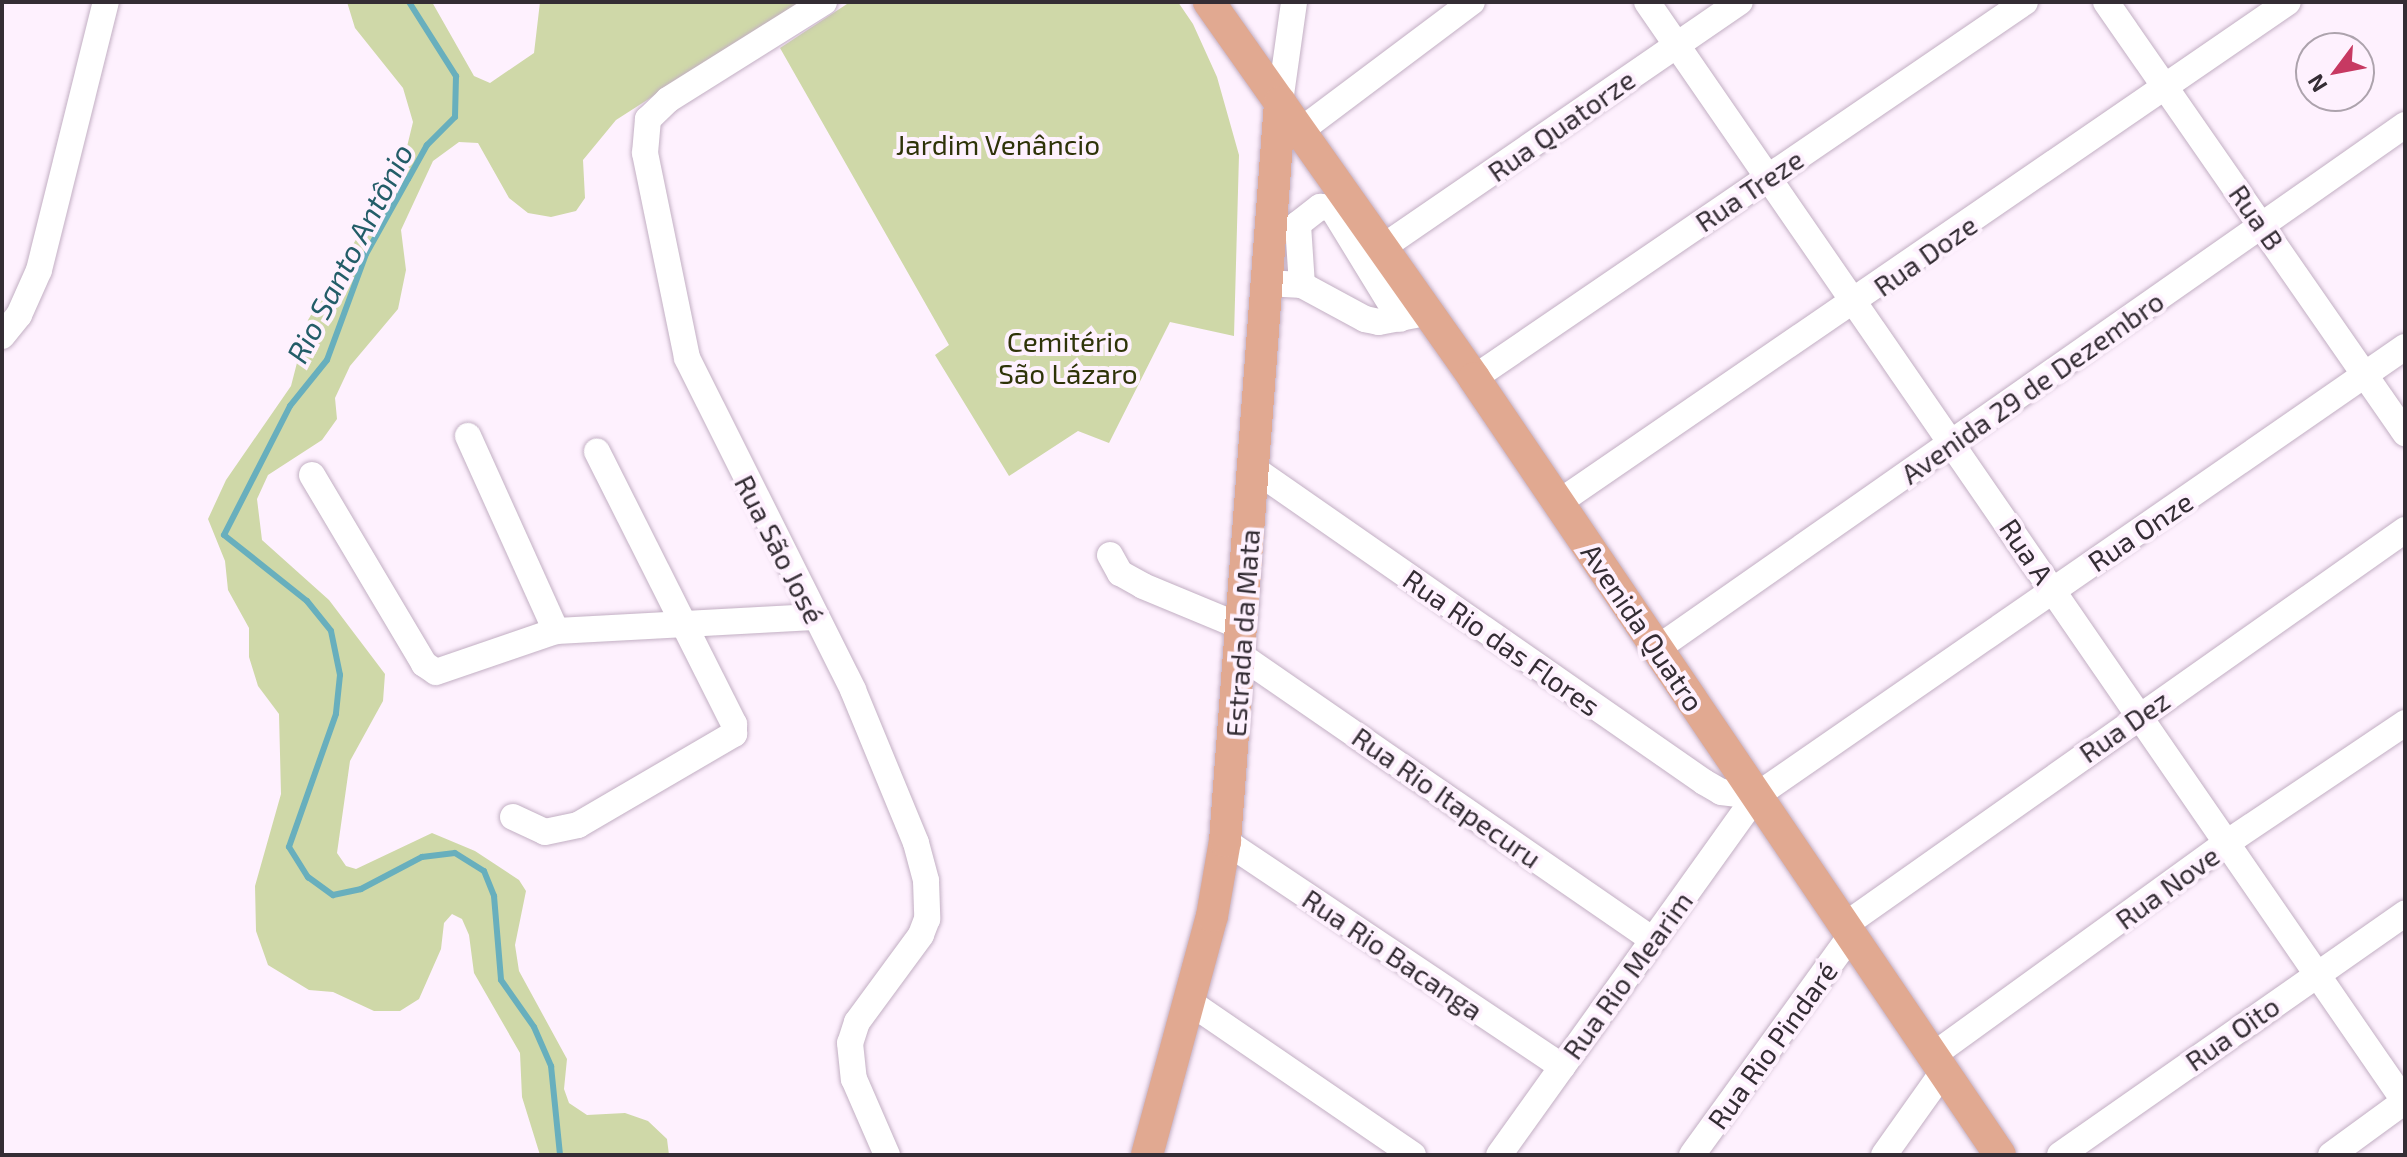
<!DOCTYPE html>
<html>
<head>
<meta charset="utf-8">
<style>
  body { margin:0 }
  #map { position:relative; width:2407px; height:1157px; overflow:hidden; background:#fef1fe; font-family:"Exo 2",sans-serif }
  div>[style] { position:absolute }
  .green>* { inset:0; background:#cfd8a8 }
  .stream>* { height:6px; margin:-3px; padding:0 3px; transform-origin:3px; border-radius:3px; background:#68afbd }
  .roads { filter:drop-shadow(0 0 2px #c2afc3) drop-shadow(0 0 2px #c2afc3) }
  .minor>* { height:26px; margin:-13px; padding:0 13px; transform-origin:13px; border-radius:13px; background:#fff }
  .major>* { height:32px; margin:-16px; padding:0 16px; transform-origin:16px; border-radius:16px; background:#e1a991 }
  span { translate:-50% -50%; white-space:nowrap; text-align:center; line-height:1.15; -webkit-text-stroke:8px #fef1fe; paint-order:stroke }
  .street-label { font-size:28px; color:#342d34 }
  .park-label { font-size:28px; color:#2e3308 }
  .water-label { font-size:30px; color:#235d68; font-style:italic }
  .frame { position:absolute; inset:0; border:4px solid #342d34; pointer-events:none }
  .north { position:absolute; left:2295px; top:32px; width:80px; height:80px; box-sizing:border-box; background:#fef1fe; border:2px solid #ada3ad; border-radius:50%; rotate:238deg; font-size:22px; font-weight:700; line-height:32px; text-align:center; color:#342d34 }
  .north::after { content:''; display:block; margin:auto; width:28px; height:36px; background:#c73962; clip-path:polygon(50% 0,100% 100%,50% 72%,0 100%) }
</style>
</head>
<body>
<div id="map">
  <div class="green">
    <div style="clip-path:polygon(347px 2px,432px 2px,474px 76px,490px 83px,534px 53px,540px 2px,800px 2px,616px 120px,583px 160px,585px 198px,576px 211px,551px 217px,528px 213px,509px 198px,478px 143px,459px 142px,433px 161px,401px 230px,406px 270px,398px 309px,350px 366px,335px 398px,337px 419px,322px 440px,268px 475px,257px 499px,262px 540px,329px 600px,385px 674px,383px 701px,350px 761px,337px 853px,346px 866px,356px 869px,432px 833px,475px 851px,519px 880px,526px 891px,515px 945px,519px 971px,567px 1059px,564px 1089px,569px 1103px,587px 1115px,625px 1113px,648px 1121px,667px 1139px,669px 1155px,540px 1155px,522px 1097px,520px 1053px,474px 973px,469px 935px,462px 919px,452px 914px,444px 923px,441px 949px,419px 999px,400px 1011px,374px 1011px,333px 992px,309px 990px,268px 965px,256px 931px,255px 886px,281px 794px,279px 714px,258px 686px,249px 657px,249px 628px,228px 590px,225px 561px,208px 519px,226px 480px,291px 386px,308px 320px,404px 159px,413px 122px,403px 88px,355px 28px)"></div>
    <div style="clip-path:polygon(850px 2px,1178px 2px,1193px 24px,1217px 77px,1239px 155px,1234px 336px,1170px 322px,1109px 443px,1078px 431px,1009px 476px,935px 355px,949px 345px,780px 48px)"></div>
  </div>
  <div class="stream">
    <div style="left:409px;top:2px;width:88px;rotate:57.6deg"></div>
    <div style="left:456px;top:76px;width:41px;rotate:91.4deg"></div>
    <div style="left:455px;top:117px;width:40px;rotate:135deg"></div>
    <div style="left:427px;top:145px;width:39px;rotate:119deg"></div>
    <div style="left:408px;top:179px;width:86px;rotate:119.2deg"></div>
    <div style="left:366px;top:254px;width:113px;rotate:110.2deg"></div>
    <div style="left:327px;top:360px;width:59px;rotate:128.8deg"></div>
    <div style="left:290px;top:406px;width:145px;rotate:117.1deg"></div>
    <div style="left:224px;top:535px;width:106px;rotate:38.5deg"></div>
    <div style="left:307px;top:601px;width:38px;rotate:51deg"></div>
    <div style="left:331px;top:631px;width:45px;rotate:78.4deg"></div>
    <div style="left:340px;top:675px;width:39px;rotate:96deg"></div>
    <div style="left:336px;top:714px;width:141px;rotate:109.5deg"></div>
    <div style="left:289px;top:847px;width:36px;rotate:58deg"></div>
    <div style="left:308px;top:877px;width:31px;rotate:36deg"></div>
    <div style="left:333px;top:895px;width:29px;rotate:-12deg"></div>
    <div style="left:361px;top:889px;width:69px;rotate:-27.7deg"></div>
    <div style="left:422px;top:857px;width:33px;rotate:-7deg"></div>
    <div style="left:455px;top:853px;width:34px;rotate:32deg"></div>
    <div style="left:484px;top:871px;width:27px;rotate:68deg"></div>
    <div style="left:494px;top:896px;width:84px;rotate:85.2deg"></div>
    <div style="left:501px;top:980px;width:57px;rotate:54.9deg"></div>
    <div style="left:534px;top:1027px;width:43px;rotate:66.4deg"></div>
    <div style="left:551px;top:1066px;width:89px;rotate:84.2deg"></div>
  </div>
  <div class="roads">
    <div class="minor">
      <div style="left:824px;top:2px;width:184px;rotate:147.9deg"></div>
      <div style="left:668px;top:100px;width:28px;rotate:136deg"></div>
      <div style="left:648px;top:119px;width:34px;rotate:95deg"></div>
      <div style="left:645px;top:153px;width:209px;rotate:78.4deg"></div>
      <div style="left:687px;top:358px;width:371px;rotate:63.4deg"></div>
      <div style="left:853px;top:690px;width:165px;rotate:67.6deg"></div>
      <div style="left:916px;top:843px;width:39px;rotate:75deg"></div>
      <div style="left:926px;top:881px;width:38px;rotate:88deg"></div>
      <div style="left:927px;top:919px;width:17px;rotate:111deg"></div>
      <div style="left:921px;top:935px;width:108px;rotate:126.3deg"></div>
      <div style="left:857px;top:1022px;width:22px;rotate:108deg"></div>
      <div style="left:850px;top:1043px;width:36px;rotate:84deg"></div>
      <div style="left:854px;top:1079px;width:83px;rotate:66.5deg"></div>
      <div style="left:1647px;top:2px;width:1336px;rotate:55.43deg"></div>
      <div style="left:2106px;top:2px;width:525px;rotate:55.25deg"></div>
      <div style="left:1280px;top:102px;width:101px;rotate:-82deg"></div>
      <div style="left:1300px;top:131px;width:215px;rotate:-36.9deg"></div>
      <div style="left:1383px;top:247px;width:433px;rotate:-34.5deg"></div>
      <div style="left:1284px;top:284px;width:18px;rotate:3deg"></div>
      <div style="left:1302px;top:285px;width:72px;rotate:28.4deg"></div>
      <div style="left:1365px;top:319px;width:14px;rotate:12deg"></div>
      <div style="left:1379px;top:322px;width:37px;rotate:-11deg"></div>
      <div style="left:1302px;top:285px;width:61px;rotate:-93.8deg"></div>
      <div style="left:1298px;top:224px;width:28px;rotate:-38deg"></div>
      <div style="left:1320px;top:207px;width:12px;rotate:5deg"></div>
      <div style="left:1332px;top:208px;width:130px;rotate:58.5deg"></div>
      <div style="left:2px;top:336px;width:27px;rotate:-51deg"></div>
      <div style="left:19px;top:315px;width:49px;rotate:-66deg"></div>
      <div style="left:39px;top:270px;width:276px;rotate:-76deg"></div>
      <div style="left:1474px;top:378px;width:667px;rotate:-34.31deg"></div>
      <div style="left:468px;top:436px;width:214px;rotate:65.7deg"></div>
      <div style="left:1254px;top:469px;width:548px;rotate:34.82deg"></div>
      <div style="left:1704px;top:782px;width:20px;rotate:30deg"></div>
      <div style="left:1721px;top:792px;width:35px;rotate:7deg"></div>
      <div style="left:312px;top:475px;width:220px;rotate:59.3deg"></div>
      <div style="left:424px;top:664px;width:14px;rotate:34deg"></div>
      <div style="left:436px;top:672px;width:127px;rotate:-18.9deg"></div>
      <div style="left:556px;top:631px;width:259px;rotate:-3.1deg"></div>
      <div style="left:1558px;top:503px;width:885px;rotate:-34.46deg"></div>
      <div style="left:1110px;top:555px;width:21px;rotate:61deg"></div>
      <div style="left:1120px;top:573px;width:26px;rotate:29deg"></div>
      <div style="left:1143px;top:586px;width:107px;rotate:22.5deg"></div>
      <div style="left:1658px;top:648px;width:912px;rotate:-35deg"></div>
      <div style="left:1240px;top:655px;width:502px;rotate:34.61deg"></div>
      <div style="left:513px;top:817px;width:35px;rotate:25deg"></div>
      <div style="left:545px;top:832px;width:34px;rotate:-12deg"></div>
      <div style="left:578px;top:825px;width:181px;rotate:-30.3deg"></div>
      <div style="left:734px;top:734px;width:10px;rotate:-90deg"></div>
      <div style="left:734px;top:724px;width:305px;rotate:-116.7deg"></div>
      <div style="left:1225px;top:841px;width:406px;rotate:33.8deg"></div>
      <div style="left:1845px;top:925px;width:685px;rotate:-35.2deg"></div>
      <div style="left:1191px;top:1003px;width:269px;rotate:34.4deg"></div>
      <div style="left:1932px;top:1056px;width:362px;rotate:-35.9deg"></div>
      <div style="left:2225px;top:844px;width:217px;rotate:-33.9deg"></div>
      <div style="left:1499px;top:1155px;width:442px;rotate:-54.4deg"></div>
      <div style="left:1756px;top:796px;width:789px;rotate:-34.68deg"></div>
      <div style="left:1692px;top:1155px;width:271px;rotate:-54.1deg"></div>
      <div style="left:1884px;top:1155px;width:102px;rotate:-54.6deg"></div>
      <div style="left:2060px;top:1155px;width:421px;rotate:-35deg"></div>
      <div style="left:2331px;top:1155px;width:92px;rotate:-36.1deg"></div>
    </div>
    <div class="major">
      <div style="left:1209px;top:2px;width:460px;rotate:54.8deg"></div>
      <div style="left:1474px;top:378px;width:938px;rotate:55.9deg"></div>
      <div style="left:1147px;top:1155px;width:248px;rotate:-74.8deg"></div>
      <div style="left:1212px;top:916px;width:76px;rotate:-80.2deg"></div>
      <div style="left:1225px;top:841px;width:741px;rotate:-85.74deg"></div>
    </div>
  </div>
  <div class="street-label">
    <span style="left:1561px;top:125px;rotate:-35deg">Rua Quatorze</span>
    <span style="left:1749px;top:190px;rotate:-34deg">Rua Treze</span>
    <span style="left:2257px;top:217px;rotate:55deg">Rua B</span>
    <span style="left:1925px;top:255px;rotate:-35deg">Rua Doze</span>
    <span style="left:2032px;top:387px;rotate:-35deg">Avenida 29 de Dezembro</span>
    <span style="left:2140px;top:531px;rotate:-34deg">Rua Onze</span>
    <span style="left:780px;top:549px;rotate:63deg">Rua São José</span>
    <span style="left:2027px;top:551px;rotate:56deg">Rua A</span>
    <span style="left:1643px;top:627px;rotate:56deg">Avenida Quatro</span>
    <span style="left:1242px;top:633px;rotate:-86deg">Estrada da Mata</span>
    <span style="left:1502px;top:642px;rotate:35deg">Rua Rio das Flores</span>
    <span style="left:2124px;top:726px;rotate:-35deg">Rua Dez</span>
    <span style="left:1447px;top:797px;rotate:35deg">Rua Rio Itapecuru</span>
    <span style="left:2167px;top:887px;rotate:-36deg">Rua Nove</span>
    <span style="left:1393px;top:954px;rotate:34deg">Rua Rio Bacanga</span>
    <span style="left:1627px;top:975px;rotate:-54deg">Rua Rio Mearim</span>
    <span style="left:2232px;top:1033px;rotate:-35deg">Rua Oito</span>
    <span style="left:1772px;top:1045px;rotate:-54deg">Rua Rio Pindaré</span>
  </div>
  <div class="park-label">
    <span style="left:998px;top:144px">Jardim Venâncio</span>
    <span style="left:1068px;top:357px">Cemitério<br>São Lázaro</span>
  </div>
  <div class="water-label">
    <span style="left:349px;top:253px;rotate:-63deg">Rio Santo Antônio</span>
  </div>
  <div class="frame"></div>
  <div class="north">N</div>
</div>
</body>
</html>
